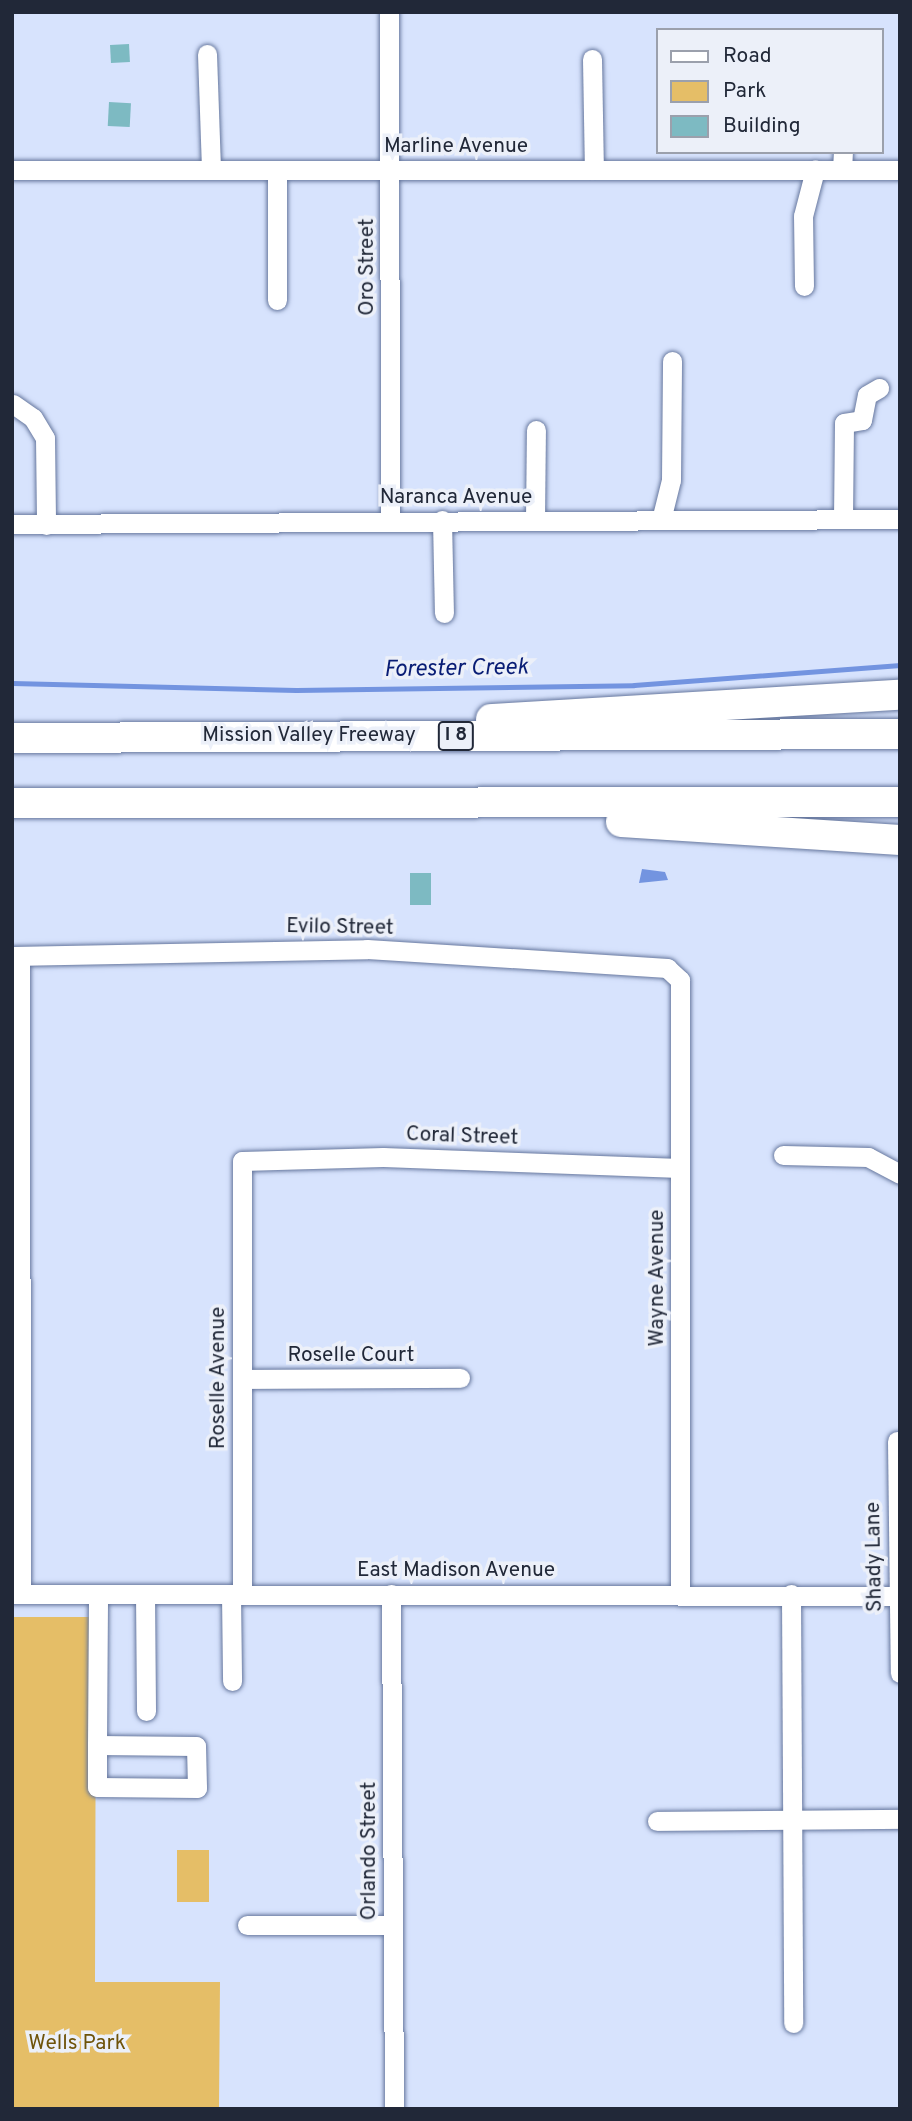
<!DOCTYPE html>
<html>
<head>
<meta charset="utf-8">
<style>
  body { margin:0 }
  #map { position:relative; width:912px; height:2121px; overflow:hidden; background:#d7e3fd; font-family:Overpass,sans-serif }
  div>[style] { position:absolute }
  .green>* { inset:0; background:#e5be67; transform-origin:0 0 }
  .water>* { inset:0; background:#7394e0 }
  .stream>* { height:5px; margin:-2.5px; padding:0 2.5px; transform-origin:2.5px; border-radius:2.5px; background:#7394e0 }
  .building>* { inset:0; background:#7dbac2; transform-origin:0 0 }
  .roads { filter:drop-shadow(0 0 2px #66779e) drop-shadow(0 0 2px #66779e) }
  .minor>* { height:19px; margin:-9.5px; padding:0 9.5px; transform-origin:9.5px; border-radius:9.5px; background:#fff }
  .highway>* { height:30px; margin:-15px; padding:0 15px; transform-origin:15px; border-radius:15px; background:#fff }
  span { translate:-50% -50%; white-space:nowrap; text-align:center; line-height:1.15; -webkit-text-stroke:7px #ecf0f9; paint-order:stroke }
  .shield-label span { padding:2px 5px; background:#ecf0f9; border:2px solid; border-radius:5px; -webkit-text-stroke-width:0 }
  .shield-label { font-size:19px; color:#212838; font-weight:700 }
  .street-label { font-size:21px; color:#212838 }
  .park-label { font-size:21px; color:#6e530a }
  .water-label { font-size:23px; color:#091d75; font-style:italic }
  .frame { position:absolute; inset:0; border:14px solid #212838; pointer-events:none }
  .legend { position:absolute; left:656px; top:28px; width:228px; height:126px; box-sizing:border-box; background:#ecf0f9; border:2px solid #9ba0ac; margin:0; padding:9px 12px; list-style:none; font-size:21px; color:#212838 }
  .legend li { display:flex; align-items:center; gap:14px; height:35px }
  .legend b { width:35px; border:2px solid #9ba0ac }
</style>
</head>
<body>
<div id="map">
  <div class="green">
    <div style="clip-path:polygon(12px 1617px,96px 1617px,95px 1982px,220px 1982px,219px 2109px,12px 2109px)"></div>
    <div style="left:177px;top:1850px;width:32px;height:52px"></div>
  </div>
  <div class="water">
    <div style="clip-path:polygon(642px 869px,665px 872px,668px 880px,639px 883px)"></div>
  </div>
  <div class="stream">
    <div style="left:12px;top:683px;width:284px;rotate:1.4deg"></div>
    <div style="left:296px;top:690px;width:338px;rotate:-0.8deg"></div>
    <div style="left:634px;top:685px;width:267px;rotate:-4.3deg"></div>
  </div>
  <div class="building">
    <div style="left:129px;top:44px;width:18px;height:19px;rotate:87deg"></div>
    <div style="left:109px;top:102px;width:22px;height:24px;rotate:3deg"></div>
    <div style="left:410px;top:873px;width:21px;height:32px"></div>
  </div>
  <div class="roads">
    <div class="minor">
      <div style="left:389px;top:12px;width:509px;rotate:89.89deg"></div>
      <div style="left:207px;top:54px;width:116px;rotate:88deg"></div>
      <div style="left:592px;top:59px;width:111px;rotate:89deg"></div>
      <div style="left:12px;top:170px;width:888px"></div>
      <div style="left:842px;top:170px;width:18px;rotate:-87deg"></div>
      <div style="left:804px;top:286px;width:70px;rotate:-90.8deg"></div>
      <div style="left:803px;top:216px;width:48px;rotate:-75.4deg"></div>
      <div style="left:277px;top:300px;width:130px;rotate:-90deg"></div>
      <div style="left:13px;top:404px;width:24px;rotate:35deg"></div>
      <div style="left:33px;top:418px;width:23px;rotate:59deg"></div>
      <div style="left:45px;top:438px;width:87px;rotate:89.3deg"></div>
      <div style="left:843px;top:519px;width:96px;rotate:-89.4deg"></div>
      <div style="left:844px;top:423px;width:18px;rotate:-9deg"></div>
      <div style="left:862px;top:420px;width:25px;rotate:-79deg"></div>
      <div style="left:867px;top:395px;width:14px;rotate:-30deg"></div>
      <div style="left:442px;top:520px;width:93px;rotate:88.8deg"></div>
      <div style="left:535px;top:520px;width:90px;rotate:-89.4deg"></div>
      <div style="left:661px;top:520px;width:41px;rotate:-76deg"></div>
      <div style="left:671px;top:480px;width:119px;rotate:-89.5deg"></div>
      <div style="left:12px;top:524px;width:888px;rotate:-0.32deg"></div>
      <div style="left:12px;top:956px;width:355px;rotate:-1.1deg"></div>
      <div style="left:367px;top:949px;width:301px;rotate:3.6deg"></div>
      <div style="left:667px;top:968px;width:18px;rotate:43deg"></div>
      <div style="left:680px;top:980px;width:613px;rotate:90deg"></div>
      <div style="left:20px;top:956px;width:638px;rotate:89.91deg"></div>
      <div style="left:783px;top:1155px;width:85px;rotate:1.3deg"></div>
      <div style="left:868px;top:1157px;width:36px;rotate:28deg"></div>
      <div style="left:242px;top:1379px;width:218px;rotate:-0.3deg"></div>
      <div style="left:897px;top:1441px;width:232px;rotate:89.3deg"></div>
      <div style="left:12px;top:1594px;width:888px;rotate:0.13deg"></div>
      <div style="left:145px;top:1594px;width:117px;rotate:89.5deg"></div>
      <div style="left:231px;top:1594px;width:87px;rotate:89.3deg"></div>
      <div style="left:242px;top:1594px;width:433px;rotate:-90deg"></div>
      <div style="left:242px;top:1161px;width:141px;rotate:-1.6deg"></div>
      <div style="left:383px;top:1157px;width:297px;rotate:2.1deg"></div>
      <div style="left:391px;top:1594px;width:515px;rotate:89.67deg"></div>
      <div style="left:791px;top:1594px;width:429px;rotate:89.7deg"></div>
      <div style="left:97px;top:1745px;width:99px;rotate:0.6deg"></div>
      <div style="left:196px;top:1746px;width:42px;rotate:88.6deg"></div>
      <div style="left:197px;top:1788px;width:100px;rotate:-179.4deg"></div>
      <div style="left:97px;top:1787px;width:42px;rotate:-90deg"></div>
      <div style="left:97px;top:1745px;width:151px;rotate:-89.6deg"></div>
      <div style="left:657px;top:1821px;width:243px;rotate:-0.5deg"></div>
      <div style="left:247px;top:1925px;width:146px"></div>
    </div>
    <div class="highway">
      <div style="left:491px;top:719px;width:410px;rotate:-3.4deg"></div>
      <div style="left:12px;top:738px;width:888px;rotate:-0.26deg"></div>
      <div style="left:12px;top:803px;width:888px;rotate:-0.06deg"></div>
      <div style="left:621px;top:822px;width:280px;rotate:3.7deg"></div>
    </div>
  </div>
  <div class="shield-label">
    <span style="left:456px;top:736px">I 8</span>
  </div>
  <div class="street-label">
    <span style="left:456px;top:147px">Marline Avenue</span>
    <span style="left:368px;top:267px;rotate:-90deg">Oro Street</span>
    <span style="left:456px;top:498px">Naranca Avenue</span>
    <span style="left:309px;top:736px">Mission Valley Freeway</span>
    <span style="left:340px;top:928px;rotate:1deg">Evilo Street</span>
    <span style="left:462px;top:1137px;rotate:2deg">Coral Street</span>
    <span style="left:658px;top:1278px;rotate:-90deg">Wayne Avenue</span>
    <span style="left:351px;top:1356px">Roselle Court</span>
    <span style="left:219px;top:1378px;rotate:-90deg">Roselle Avenue</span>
    <span style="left:875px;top:1557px;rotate:-91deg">Shady Lane</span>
    <span style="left:456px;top:1571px">East Madison Avenue</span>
    <span style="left:370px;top:1851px;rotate:-90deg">Orlando Street</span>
  </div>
  <div class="park-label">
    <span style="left:77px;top:2044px">Wells Park</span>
  </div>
  <div class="water-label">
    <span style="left:456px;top:670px;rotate:-1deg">Forester Creek</span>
  </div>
  <div class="frame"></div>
  <ul class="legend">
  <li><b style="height:9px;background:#fff"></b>Road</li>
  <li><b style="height:19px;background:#e5be67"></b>Park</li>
  <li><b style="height:19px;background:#7dbac2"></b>Building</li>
  </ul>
</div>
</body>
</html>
